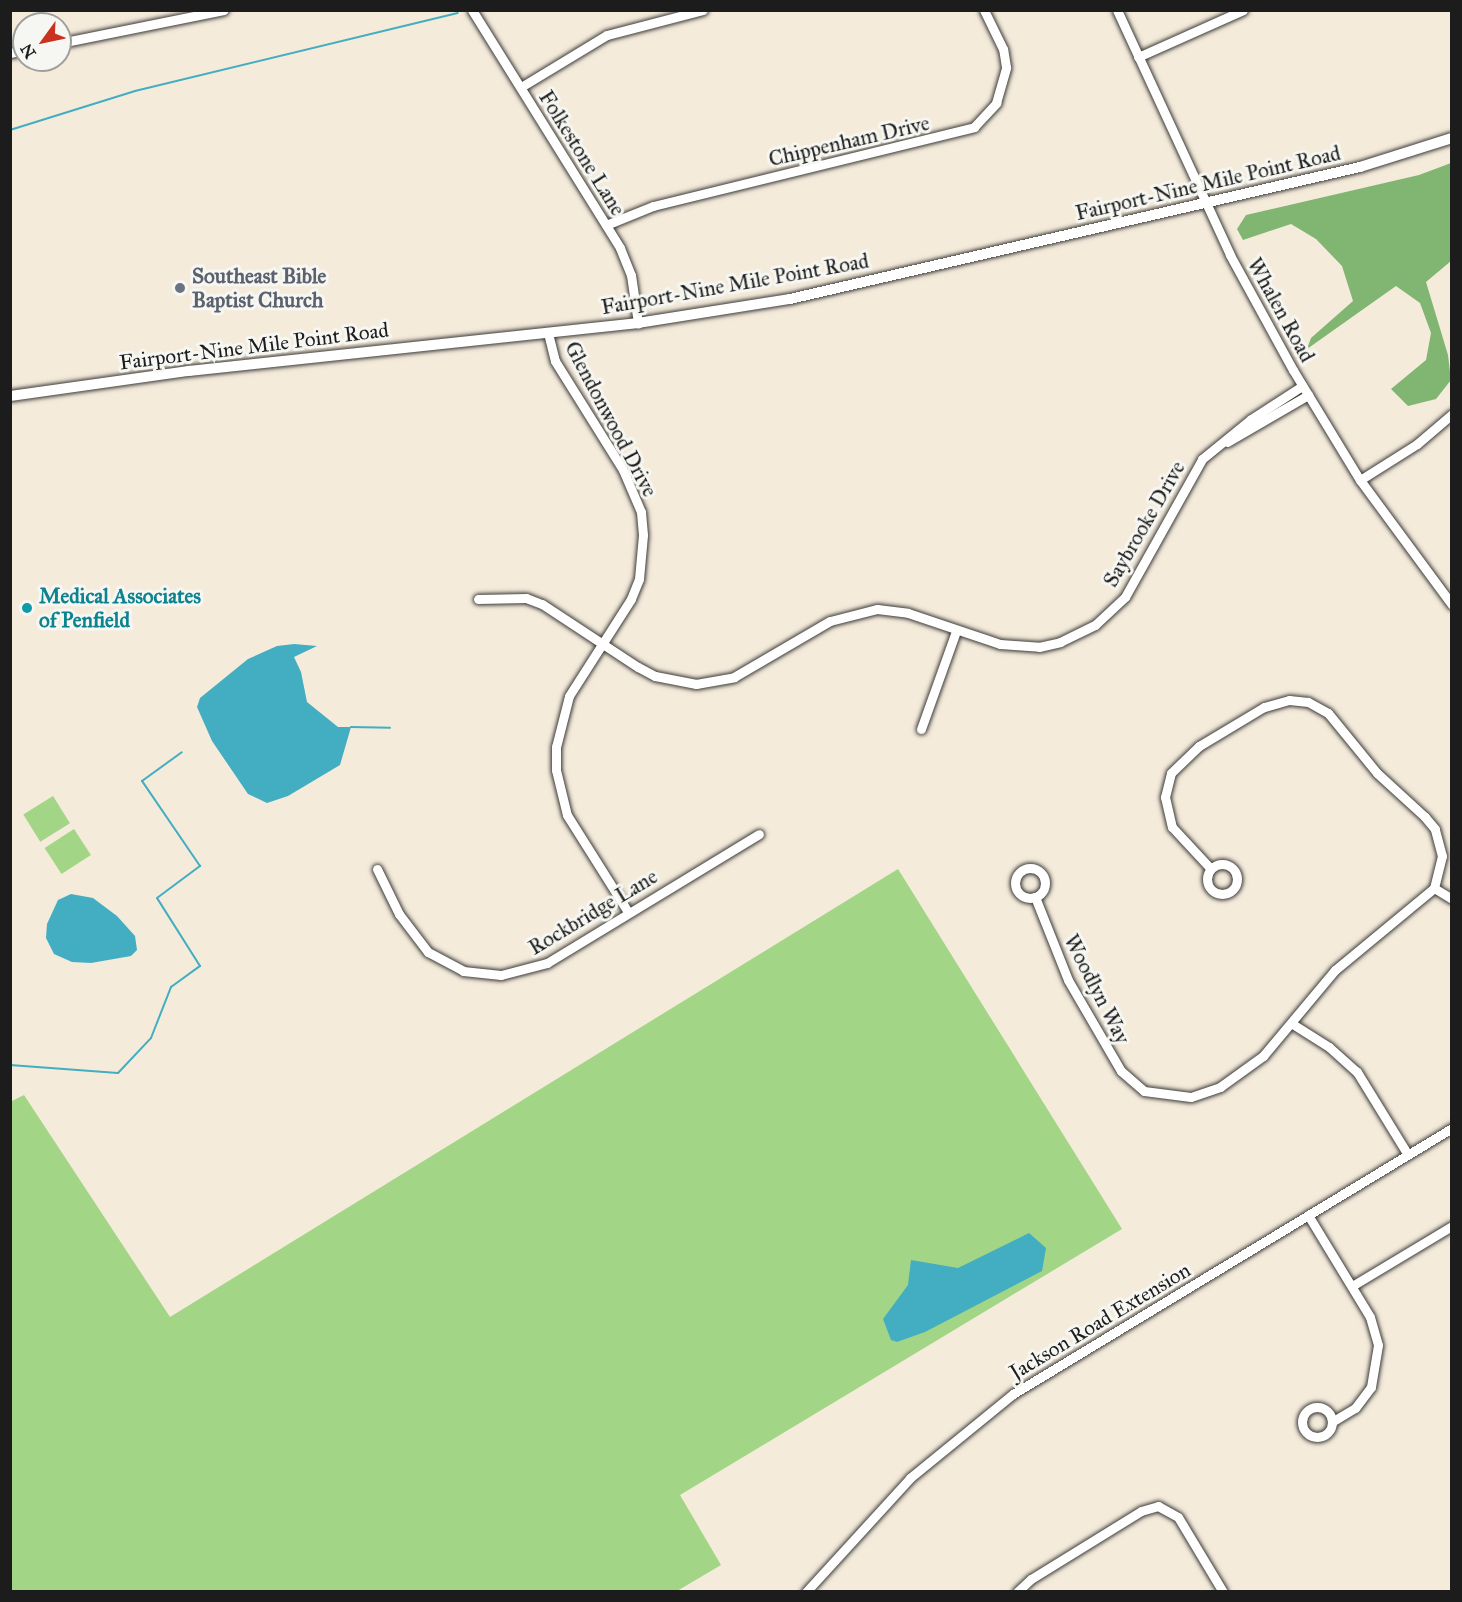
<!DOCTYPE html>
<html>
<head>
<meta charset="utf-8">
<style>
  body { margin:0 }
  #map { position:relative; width:1462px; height:1602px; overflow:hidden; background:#f4ebdb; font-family:"IM FELL Great Primer",serif }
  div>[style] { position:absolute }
  .green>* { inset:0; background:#a2d585; transform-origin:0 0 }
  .forest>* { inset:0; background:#81b672 }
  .water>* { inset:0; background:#43adc2 }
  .stream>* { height:2px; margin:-1px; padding:0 1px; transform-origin:1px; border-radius:1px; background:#43adc2 }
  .roads { filter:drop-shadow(0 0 2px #3c3b39) drop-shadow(0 0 2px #3c3b39) }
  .minor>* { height:9px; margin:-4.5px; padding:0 4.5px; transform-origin:4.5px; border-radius:4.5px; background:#fff }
  .minor>.ring { margin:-4.5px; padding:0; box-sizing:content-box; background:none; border:9px solid #fff; border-radius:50% }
  .major>* { height:10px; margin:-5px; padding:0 5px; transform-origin:5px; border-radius:5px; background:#fff }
  .dots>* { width:16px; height:16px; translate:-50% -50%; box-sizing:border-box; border:3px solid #f6f6f2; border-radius:50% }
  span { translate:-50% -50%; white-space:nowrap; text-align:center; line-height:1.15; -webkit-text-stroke:6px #f6f6f2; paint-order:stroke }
  .street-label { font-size:21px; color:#1c1c1c }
  .worship-label { font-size:21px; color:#5b616d; font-weight:700 }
  .left { translate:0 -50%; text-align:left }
  .culture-label { font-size:21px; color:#0d838f; font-weight:700 }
  .frame { position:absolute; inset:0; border:12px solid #1c1c1c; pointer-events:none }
  .north { position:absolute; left:12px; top:12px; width:60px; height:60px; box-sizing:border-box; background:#f6f6f2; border:2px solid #9f9f9c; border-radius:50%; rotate:237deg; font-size:16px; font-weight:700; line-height:24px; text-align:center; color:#1c1c1c }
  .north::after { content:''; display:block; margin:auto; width:21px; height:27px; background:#c8321e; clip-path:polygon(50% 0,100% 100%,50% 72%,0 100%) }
</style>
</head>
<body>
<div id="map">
  <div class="green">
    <div style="left:53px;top:796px;width:32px;height:35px;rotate:58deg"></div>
    <div style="left:74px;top:829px;width:31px;height:35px;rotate:57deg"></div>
    <div style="clip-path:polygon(898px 869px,1122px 1229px,680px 1495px,721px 1565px,677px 1591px,11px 1592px,10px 1102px,24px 1095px,170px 1317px)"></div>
  </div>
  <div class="forest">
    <div style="clip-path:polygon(1451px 163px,1451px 261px,1426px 282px,1448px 355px,1451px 380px,1436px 399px,1408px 406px,1391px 389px,1426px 360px,1431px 333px,1420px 303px,1396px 286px,1307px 349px,1311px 338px,1353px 301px,1342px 266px,1316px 239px,1291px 224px,1243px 240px,1237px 229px,1246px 215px,1419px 175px)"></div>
  </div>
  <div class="water">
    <div style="clip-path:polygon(294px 644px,317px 646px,294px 657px,301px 672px,307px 702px,338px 727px,351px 727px,340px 765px,288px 796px,267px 803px,248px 794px,212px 741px,197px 707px,200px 698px,248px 659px,277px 646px)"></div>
    <div style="clip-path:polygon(71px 894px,93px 898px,117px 916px,135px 936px,137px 950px,131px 956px,91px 963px,72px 962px,54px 954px,46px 938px,47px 924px,58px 900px)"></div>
    <div style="clip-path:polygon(1029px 1233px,1046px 1248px,1042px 1271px,925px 1332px,897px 1342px,891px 1340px,883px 1319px,908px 1285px,911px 1260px,958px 1268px)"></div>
  </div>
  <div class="stream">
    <div style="left:10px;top:130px;width:131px;rotate:-17.3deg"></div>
    <div style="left:135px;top:91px;width:332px;rotate:-13.6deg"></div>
    <div style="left:351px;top:727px;width:39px;rotate:1deg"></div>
    <div style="left:10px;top:1065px;width:108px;rotate:4.2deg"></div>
    <div style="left:118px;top:1073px;width:48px;rotate:-46.7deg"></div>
    <div style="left:151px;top:1038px;width:55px;rotate:-68.6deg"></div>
    <div style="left:171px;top:987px;width:36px;rotate:-36deg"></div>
    <div style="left:200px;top:966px;width:80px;rotate:-122.3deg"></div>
    <div style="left:157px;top:898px;width:54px;rotate:-36.7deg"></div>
    <div style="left:200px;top:866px;width:103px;rotate:-124.3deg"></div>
    <div style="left:142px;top:781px;width:49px;rotate:-35.9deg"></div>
  </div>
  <div class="roads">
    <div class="minor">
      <div style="left:472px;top:10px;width:280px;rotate:58.1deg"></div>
      <div style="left:620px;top:248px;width:29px;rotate:68deg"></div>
      <div style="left:631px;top:275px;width:49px;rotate:81.7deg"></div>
      <div style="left:1117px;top:10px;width:270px;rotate:65.2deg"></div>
      <div style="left:1230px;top:255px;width:131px;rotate:61.3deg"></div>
      <div style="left:1293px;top:370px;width:129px;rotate:58.7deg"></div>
      <div style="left:1360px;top:480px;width:155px;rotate:53.6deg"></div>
      <div style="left:60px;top:43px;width:167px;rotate:-11.4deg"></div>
      <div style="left:10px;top:53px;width:14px;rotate:-12deg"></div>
      <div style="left:1138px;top:57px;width:115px;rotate:-24.1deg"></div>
      <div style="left:521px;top:87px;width:100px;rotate:-31.2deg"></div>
      <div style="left:607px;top:35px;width:99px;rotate:-14.6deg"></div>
      <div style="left:606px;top:225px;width:51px;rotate:-22deg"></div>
      <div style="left:653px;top:206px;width:331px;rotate:-13.8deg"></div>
      <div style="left:974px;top:127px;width:33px;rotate:-47deg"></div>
      <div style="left:996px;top:103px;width:37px;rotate:-74deg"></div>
      <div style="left:1006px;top:67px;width:18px;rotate:-99deg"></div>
      <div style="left:1003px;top:49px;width:43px;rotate:-116deg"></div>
      <div style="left:548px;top:333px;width:29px;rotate:76deg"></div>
      <div style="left:555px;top:361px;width:128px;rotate:58deg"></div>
      <div style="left:623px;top:470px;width:46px;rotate:66.8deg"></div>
      <div style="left:641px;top:512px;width:23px;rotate:85deg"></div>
      <div style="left:643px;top:535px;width:44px;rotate:95.2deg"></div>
      <div style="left:639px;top:579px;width:22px;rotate:112deg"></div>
      <div style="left:631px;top:599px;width:115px;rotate:122.6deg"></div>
      <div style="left:569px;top:696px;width:53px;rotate:104.3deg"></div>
      <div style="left:556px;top:747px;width:23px;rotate:90deg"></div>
      <div style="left:556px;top:770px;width:46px;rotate:76.3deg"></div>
      <div style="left:567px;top:815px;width:115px;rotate:57.8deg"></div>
      <div style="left:1227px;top:442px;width:94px;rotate:-30.1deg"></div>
      <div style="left:1360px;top:480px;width:67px;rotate:-32.3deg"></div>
      <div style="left:1417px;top:444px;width:46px;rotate:-40.6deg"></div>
      <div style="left:478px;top:599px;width:48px;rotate:-1.2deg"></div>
      <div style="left:526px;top:598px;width:17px;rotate:21deg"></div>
      <div style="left:542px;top:604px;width:115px;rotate:33.3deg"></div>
      <div style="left:638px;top:667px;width:19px;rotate:28deg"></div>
      <div style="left:655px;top:676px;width:42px;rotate:11deg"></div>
      <div style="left:696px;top:684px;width:39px;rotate:-10deg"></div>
      <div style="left:734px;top:677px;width:111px;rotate:-30.3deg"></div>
      <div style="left:830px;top:621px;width:49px;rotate:-14.3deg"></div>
      <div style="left:877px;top:609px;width:31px;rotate:7deg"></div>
      <div style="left:908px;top:613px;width:97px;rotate:18.6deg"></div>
      <div style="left:1000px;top:644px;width:39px;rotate:4deg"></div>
      <div style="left:1039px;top:647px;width:22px;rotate:-13deg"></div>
      <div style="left:1060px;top:642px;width:39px;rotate:-26deg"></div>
      <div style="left:1095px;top:625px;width:41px;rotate:-43deg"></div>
      <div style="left:1125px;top:597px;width:158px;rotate:-60.8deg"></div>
      <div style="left:1202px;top:459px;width:63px;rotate:-39.2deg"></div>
      <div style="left:1251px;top:419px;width:61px;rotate:-32.9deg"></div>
      <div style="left:921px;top:729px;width:104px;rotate:-70.3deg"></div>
      <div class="ring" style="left:1207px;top:864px;width:21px;height:21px"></div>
      <div class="ring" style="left:1015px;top:868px;width:21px;height:21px"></div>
      <div style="left:377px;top:869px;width:50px;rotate:63.9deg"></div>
      <div style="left:399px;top:914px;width:48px;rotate:52.7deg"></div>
      <div style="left:428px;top:952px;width:40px;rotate:28deg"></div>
      <div style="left:463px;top:971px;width:38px;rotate:6deg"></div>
      <div style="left:501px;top:975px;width:48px;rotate:-14.6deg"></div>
      <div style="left:547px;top:963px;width:248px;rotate:-31.3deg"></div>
      <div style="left:1434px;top:888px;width:21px;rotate:31deg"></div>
      <div style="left:1035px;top:897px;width:89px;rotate:68.3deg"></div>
      <div style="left:1068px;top:980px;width:105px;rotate:59.8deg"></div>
      <div style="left:1121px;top:1071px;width:30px;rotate:41deg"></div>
      <div style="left:1144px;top:1091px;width:47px;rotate:7.3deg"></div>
      <div style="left:1191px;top:1097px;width:31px;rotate:-19deg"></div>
      <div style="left:1220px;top:1087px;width:53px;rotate:-35.8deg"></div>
      <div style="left:1263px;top:1056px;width:112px;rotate:-50.1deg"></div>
      <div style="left:1335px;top:970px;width:129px;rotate:-39.6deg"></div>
      <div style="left:1434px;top:888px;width:33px;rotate:-76deg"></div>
      <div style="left:1442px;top:856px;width:28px;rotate:-105deg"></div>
      <div style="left:1435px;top:829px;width:16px;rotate:-130deg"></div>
      <div style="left:1425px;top:817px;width:65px;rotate:-137.5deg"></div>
      <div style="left:1377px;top:773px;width:77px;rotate:-129.2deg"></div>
      <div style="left:1328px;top:713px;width:23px;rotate:-151deg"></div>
      <div style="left:1308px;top:702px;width:19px;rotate:-174deg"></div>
      <div style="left:1289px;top:700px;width:26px;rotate:164deg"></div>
      <div style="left:1264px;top:707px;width:76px;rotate:149deg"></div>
      <div style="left:1199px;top:746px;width:39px;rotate:136deg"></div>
      <div style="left:1171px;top:773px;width:25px;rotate:104deg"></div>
      <div style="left:1165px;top:797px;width:31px;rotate:77deg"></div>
      <div style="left:1172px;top:827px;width:57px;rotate:47.1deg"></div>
      <div style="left:1291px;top:1023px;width:45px;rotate:32.3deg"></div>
      <div style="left:1329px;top:1047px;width:38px;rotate:42deg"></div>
      <div style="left:1357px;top:1072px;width:97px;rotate:58.4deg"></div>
      <div style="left:1308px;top:1215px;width:119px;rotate:58.7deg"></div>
      <div style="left:1370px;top:1317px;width:29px;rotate:74deg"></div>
      <div style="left:1378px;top:1345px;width:43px;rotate:99.5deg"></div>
      <div style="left:1371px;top:1387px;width:26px;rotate:127deg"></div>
      <div style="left:1355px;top:1408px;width:27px;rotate:149deg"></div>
      <div style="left:1352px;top:1286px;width:117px;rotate:-31deg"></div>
      <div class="ring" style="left:1302px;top:1407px;width:21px;height:21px"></div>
      <div style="left:806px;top:1592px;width:154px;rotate:-47.6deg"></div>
      <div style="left:910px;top:1478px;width:133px;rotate:-39.2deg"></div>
      <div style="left:1013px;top:1394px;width:513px;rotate:-31.21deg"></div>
      <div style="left:1017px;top:1592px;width:19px;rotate:-43deg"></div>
      <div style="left:1031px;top:1579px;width:129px;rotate:-31.7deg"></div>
      <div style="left:1141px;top:1511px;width:18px;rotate:-16deg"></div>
      <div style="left:1158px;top:1506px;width:23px;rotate:29deg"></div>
      <div style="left:1178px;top:1517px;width:87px;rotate:59deg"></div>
    </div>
    <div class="major">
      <div style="left:10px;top:396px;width:181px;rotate:-8deg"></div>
      <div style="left:189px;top:371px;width:452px;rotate:-6.1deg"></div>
      <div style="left:638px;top:323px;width:154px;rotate:-9deg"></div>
      <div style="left:790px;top:299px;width:585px;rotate:-13.04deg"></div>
      <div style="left:1360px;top:167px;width:96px;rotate:-17.5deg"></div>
    </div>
  </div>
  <div class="dots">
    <div style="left:180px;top:288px;background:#6b7280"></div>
    <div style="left:27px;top:608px;background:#0f9aa8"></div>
  </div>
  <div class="street-label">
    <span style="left:849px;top:141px;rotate:-13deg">Chippenham Drive</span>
    <span style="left:582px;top:153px;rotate:58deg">Folkestone Lane</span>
    <span style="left:1208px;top:183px;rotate:-13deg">Fairport-Nine Mile Point Road</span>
    <span style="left:735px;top:284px;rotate:-10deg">Fairport-Nine Mile Point Road</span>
    <span style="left:1281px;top:310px;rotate:61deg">Whalen Road</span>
    <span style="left:254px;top:346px;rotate:-7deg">Fairport-Nine Mile Point Road</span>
    <span style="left:611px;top:419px;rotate:62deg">Glendonwood Drive</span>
    <span style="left:1144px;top:524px;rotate:-60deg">Saybrooke Drive</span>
    <span style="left:593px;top:912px;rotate:-31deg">Rockbridge Lane</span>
    <span style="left:1097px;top:989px;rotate:63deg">Woodlyn Way</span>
    <span style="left:1100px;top:1321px;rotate:-31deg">Jackson Road Extension</span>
  </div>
  <div class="worship-label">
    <span class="left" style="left:192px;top:288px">Southeast Bible<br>Baptist Church</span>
  </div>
  <div class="culture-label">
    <span class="left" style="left:39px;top:608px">Medical Associates<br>of Penfield</span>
  </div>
  <div class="frame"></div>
  <div class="north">N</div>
</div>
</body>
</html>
